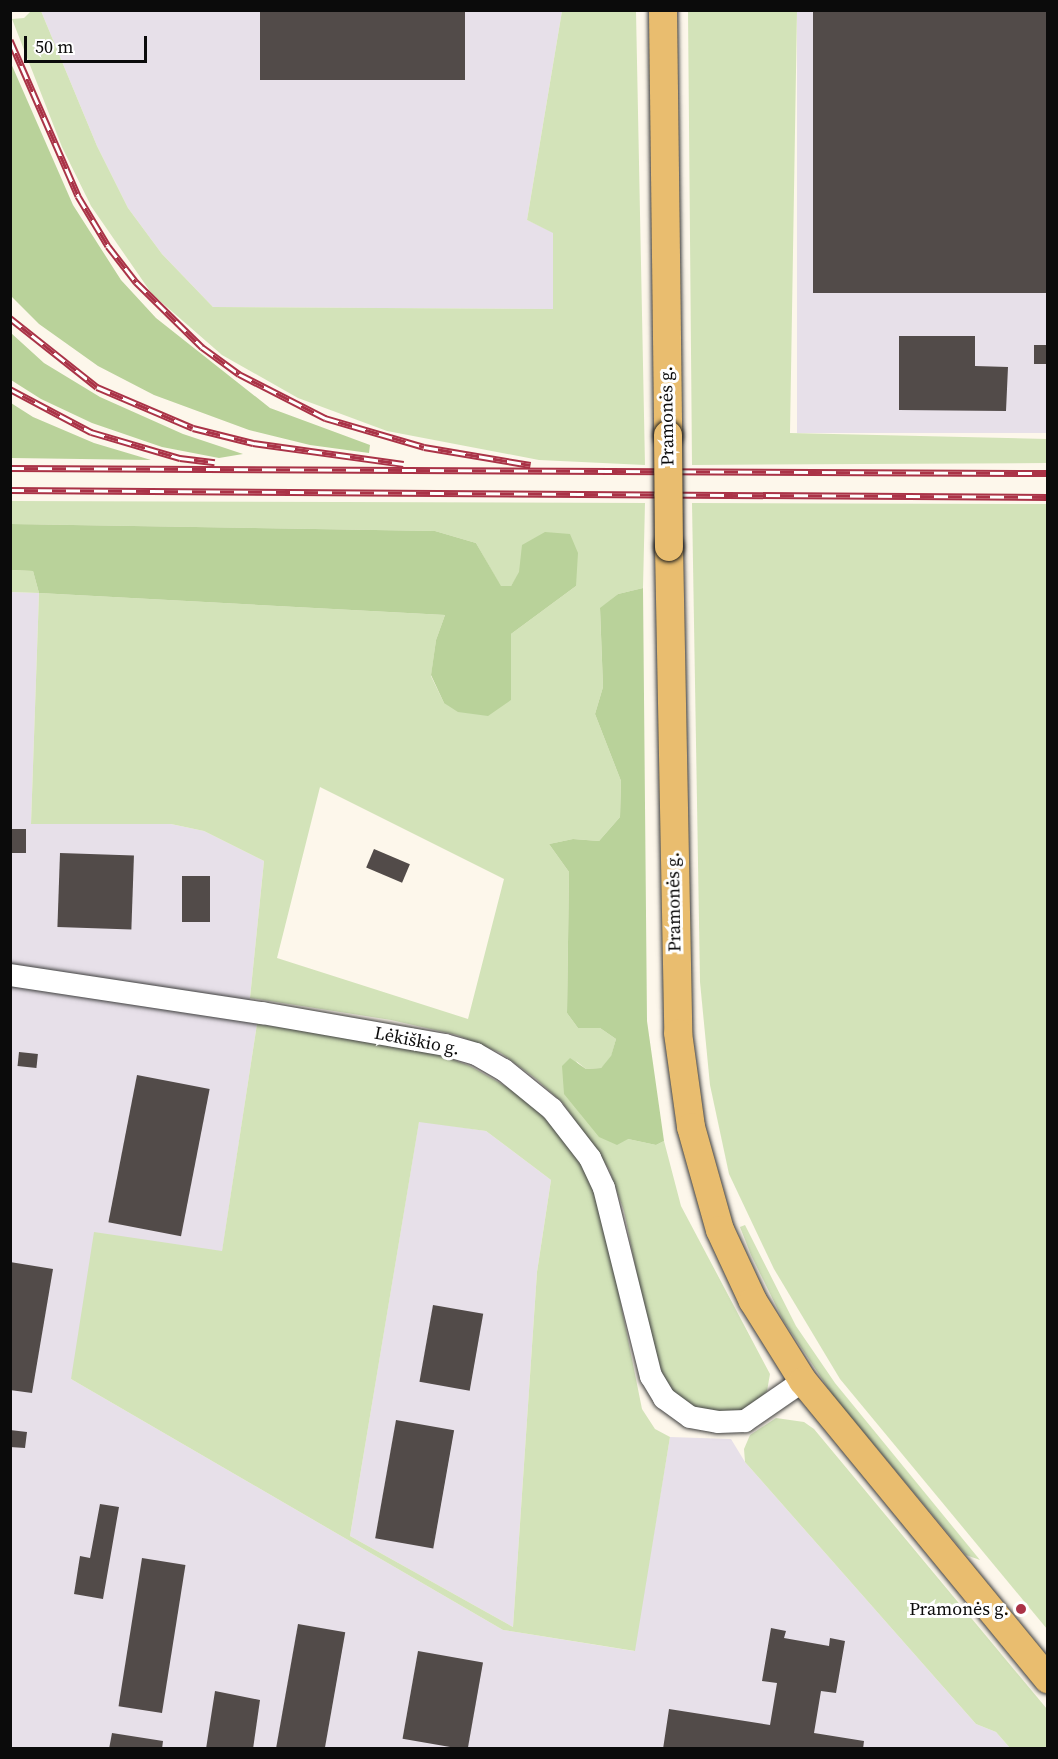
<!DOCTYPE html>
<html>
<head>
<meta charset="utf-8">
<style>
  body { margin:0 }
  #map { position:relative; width:1058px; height:1759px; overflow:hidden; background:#fdf7eb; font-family:"Source Serif 4",serif }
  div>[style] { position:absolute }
  .industrial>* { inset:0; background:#e7e0e9; transform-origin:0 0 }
  .green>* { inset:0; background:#d3e3b9 }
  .forest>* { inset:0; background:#b9d29a }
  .building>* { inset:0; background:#524b49; transform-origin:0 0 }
  .roads { filter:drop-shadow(0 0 2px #3e3e3e) drop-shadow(0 0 2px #3e3e3e) }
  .minor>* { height:22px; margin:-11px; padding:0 11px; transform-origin:11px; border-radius:11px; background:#fff }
  .major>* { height:28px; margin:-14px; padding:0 14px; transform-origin:14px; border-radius:14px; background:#e9bd6f }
  .rail>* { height:7px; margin-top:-3.5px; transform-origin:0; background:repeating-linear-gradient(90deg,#fff 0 14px,#aa3347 0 28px); box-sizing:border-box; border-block:2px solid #aa3347 }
  .bridges { filter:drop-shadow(0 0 2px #1c1c1c) drop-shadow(0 0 2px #1c1c1c) }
  .major-bridge>* { height:28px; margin:-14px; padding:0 14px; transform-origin:14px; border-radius:14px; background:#e9bd6f }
  .dots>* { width:16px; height:16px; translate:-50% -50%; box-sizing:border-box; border:3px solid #fff; border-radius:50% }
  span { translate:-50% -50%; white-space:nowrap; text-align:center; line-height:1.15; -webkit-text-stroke:6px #fff; paint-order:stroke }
  .street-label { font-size:18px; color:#0b0b0b }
  .poi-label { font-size:18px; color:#0b0b0b }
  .right { translate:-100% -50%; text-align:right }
  .frame { position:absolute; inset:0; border:12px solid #0b0b0b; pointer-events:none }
  .scale { position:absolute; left:24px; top:36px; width:123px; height:27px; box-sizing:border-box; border:3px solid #0b0b0b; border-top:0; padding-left:8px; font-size:18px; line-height:21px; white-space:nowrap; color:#0b0b0b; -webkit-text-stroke:4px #fff; paint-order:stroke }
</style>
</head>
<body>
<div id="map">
  <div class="industrial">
    <div style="clip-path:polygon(41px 11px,562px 11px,527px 220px,553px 232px,553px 309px,213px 307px,162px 254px,128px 208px,97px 146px)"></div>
    <div style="left:797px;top:11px;width:250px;height:422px"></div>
    <div style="clip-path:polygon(11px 592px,39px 593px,31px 824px,171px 824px,204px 831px,264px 861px,250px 998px,257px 1024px,222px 1252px,71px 1379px,503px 1630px,634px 1651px,670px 1437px,731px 1439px,745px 1462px,976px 1724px,996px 1732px,1010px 1748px,11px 1748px)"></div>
    <div style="clip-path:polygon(419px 1121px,486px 1131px,551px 1180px,537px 1272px,513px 1627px,350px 1536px)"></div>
  </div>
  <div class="green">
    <div style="clip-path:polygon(31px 11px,41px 11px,97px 146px,128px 208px,162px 254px,213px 307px,553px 309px,553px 233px,527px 220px,562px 11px,636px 11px,645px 465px,539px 460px,387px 431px,298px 398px,222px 355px,152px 294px,91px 206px,62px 147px,12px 19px,24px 18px)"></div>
    <div style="clip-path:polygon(688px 11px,797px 11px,790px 433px,1047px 439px,1047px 463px,692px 465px)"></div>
    <div style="clip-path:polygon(evenodd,11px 501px,645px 503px,643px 588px,618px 594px,600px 609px,603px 687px,595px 714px,621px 781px,620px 817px,599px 841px,573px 839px,549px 844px,569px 872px,567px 1013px,578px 1028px,600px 1028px,616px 1039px,611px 1057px,601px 1068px,586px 1069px,576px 1061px,628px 1139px,656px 1145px,664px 1141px,681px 1206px,770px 1374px,767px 1391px,754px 1405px,741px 1411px,719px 1413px,696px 1409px,678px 1398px,665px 1382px,647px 1323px,624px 1211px,609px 1169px,563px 1103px,535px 1078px,501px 1053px,457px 1035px,391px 1020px,250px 998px,264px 861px,204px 831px,171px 824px,31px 824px,39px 593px,11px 592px,11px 570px,33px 571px,39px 593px,445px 615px,436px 640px,431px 676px,444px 703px,511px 700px,511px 634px,576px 586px,520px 572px,511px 586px,501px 587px,476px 543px,435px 531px,11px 524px,11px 501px,320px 787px,504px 879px,468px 1019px,277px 958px,320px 787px)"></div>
    <div style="clip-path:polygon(692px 503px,1047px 504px,1047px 1629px,840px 1379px,774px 1269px,729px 1174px,710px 1085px,700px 982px)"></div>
    <div style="clip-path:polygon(evenodd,257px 1024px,424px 1049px,470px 1066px,519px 1094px,552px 1125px,585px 1169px,603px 1215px,642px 1409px,655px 1429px,670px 1437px,635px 1651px,503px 1630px,71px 1379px,94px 1232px,222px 1251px,257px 1024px,419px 1122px,486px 1131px,551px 1180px,537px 1272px,513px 1627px,350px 1536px,419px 1122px)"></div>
    <div style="clip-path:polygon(745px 1225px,796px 1326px,835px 1383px,980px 1560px,966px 1555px,832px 1394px,783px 1320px,751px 1255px,740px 1227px)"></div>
    <div style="clip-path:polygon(776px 1418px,804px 1422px,814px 1429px,1047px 1709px,1047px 1748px,1010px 1748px,996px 1732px,976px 1724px,745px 1462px,744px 1449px,750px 1435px)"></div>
  </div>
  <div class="forest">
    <div style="clip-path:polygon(10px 61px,73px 205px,121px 280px,156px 318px,270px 408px,370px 445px,369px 453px,310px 445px,249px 430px,154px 395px,98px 366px,39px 324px,11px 296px)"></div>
    <div style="clip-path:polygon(11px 333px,44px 363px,100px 397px,183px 434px,243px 454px,219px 458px,162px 447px,92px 423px,41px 399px,11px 380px)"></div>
    <div style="clip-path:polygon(11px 403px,33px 417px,94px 443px,151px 460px,11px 458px)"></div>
    <div style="clip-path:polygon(11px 524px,435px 531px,476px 543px,501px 586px,511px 586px,519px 572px,522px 545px,545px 532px,570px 534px,578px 553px,576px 586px,511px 634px,511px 700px,488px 716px,458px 712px,444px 703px,431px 675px,436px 640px,445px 615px,39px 593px,33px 571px,11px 570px)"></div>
    <div style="clip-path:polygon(643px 588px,647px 1021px,664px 1141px,656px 1145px,628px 1139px,617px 1145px,599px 1137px,564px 1094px,562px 1066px,570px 1058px,586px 1069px,601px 1068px,611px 1056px,616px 1039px,600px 1028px,578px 1028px,567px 1013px,569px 872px,549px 844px,573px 839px,599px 841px,620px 817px,621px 781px,595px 714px,603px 687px,600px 608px,618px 594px)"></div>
  </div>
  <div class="building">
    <div style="left:260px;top:10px;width:205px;height:70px"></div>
    <div style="left:813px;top:10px;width:234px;height:283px"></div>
    <div style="clip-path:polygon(899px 336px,975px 336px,975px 366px,1008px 367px,1006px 411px,899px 410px)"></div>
    <div style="left:1034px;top:345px;width:13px;height:19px"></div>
    <div style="left:10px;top:829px;width:16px;height:24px"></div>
    <div style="left:374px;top:849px;width:39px;height:20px;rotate:23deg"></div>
    <div style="left:60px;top:853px;width:74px;height:74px;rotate:2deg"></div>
    <div style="left:182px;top:876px;width:28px;height:46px"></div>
    <div style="left:19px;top:1052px;width:19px;height:14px;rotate:6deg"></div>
    <div style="left:137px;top:1075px;width:74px;height:150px;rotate:11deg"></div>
    <div style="clip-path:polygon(10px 1262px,53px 1269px,32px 1393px,10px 1390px)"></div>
    <div style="left:433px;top:1305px;width:51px;height:78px;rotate:10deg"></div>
    <div style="left:396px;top:1420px;width:59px;height:120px;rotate:10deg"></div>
    <div style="clip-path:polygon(10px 1430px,27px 1432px,25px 1448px,10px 1447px)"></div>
    <div style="clip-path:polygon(100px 1504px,119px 1507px,103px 1599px,74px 1594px,80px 1556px,90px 1558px)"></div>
    <div style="left:142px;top:1558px;width:44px;height:150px;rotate:9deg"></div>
    <div style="left:298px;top:1624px;width:48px;height:127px;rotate:10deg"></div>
    <div style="clip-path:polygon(771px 1628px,786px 1631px,784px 1638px,829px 1646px,830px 1638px,845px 1641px,836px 1693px,821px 1691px,814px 1733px,864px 1741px,863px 1749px,663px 1749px,669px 1709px,770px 1725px,777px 1683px,762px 1681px)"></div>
    <div style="left:418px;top:1651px;width:66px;height:89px;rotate:10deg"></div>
    <div style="clip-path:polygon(215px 1691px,260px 1700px,253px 1749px,206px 1749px)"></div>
    <div style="clip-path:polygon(112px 1733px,163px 1741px,162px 1749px,109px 1749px)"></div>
  </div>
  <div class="roads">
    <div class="minor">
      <div style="left:10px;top:975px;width:255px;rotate:8.6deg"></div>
      <div style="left:262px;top:1013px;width:186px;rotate:9.9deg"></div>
      <div style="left:445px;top:1045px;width:32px;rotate:16deg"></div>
      <div style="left:476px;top:1054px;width:32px;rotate:30deg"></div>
      <div style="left:504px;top:1070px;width:62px;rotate:39.1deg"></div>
      <div style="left:552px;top:1109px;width:62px;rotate:52.2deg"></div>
      <div style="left:590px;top:1158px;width:33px;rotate:65deg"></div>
      <div style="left:604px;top:1188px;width:194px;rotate:76deg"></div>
      <div style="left:651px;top:1376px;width:26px;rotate:59deg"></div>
      <div style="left:664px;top:1398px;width:32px;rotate:36deg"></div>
      <div style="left:690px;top:1417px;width:28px;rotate:10deg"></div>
      <div style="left:718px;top:1422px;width:27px;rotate:-2deg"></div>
      <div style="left:745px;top:1421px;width:70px;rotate:-34.6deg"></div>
    </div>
    <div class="major">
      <div style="left:663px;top:10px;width:425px;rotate:89.3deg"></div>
      <div style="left:669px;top:547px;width:486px;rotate:88.9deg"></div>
      <div style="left:678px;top:1033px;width:95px;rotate:82.1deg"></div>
      <div style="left:691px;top:1127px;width:107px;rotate:74.3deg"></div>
      <div style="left:720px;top:1230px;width:78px;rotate:65.1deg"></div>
      <div style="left:753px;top:1301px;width:94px;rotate:58deg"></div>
      <div style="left:803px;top:1381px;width:386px;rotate:50.6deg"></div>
    </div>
  </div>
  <div class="rail">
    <div style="left:10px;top:40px;width:170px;rotate:66.4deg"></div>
    <div style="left:78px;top:196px;width:58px;rotate:59deg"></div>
    <div style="left:108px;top:246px;width:46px;rotate:52.1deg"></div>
    <div style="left:136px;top:282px;width:93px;rotate:44.6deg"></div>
    <div style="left:202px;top:347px;width:46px;rotate:36.1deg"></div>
    <div style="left:239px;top:374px;width:97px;rotate:27.1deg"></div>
    <div style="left:325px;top:418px;width:103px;rotate:16.3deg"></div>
    <div style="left:424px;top:447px;width:108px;rotate:9.6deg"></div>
    <div style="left:10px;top:318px;width:111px;rotate:38.4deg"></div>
    <div style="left:97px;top:387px;width:104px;rotate:23.1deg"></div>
    <div style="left:193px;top:428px;width:62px;rotate:14deg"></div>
    <div style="left:253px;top:443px;width:152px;rotate:7.9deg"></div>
    <div style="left:10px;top:389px;width:92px;rotate:28deg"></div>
    <div style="left:91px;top:432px;width:93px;rotate:16.3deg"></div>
    <div style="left:180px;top:458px;width:35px;rotate:7deg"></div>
    <div style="left:10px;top:468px;width:1038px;rotate:0.28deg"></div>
    <div style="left:10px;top:490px;width:1038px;rotate:0.39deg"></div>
  </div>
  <div class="bridges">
    <div class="major-bridge">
      <div style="left:668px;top:435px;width:112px;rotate:89.5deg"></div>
    </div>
  </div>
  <div class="dots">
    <div style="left:1021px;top:1609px;background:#aa3347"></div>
  </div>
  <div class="street-label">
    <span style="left:667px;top:416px;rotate:-91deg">Pramonės g.</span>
    <span style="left:674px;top:902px;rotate:-91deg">Pramonės g.</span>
    <span style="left:417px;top:1041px;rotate:11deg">Lėkiškio g.</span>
  </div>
  <div class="poi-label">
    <span class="right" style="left:1009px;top:1609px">Pramonės g.</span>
  </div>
  <div class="frame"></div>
  <div class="scale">50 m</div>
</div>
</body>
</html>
